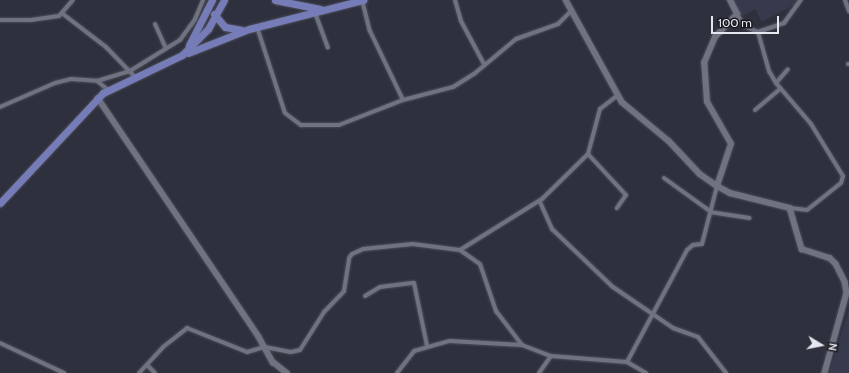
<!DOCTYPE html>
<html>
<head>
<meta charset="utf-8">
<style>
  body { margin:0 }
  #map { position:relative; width:849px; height:373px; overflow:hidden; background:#2e303d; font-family:Cabin,sans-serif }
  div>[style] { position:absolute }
  .built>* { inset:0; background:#373a4d }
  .roads { filter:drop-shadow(0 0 1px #4c4e59) drop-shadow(0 0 1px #4c4e59) }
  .minor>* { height:4px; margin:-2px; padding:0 2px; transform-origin:2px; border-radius:2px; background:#6f7281 }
  .tertiary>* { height:5.5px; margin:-2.75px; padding:0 2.75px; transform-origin:2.75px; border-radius:2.75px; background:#6f7281 }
  .trunk>* { height:7px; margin:-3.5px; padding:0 3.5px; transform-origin:3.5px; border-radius:3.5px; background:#767cb8 }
  span { translate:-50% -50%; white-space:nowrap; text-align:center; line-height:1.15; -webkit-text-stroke:3.5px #18191e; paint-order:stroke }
  .north { position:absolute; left:801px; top:325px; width:40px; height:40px; -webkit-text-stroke:3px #18191e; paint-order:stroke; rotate:100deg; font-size:11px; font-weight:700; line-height:16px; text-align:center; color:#e5e7ef }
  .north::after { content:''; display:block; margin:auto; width:14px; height:18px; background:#e5e7ef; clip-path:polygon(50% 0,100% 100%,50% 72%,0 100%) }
  .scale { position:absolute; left:711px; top:16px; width:68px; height:18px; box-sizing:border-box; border:2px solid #e5e7ef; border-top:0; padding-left:5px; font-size:12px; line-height:14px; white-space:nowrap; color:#e5e7ef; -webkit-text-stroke:3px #18191e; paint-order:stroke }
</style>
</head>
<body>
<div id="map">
  <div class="built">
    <div style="clip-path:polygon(732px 0,798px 0,799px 2px,762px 22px,755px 9px,741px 17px)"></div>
    <div style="clip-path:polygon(849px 310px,849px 373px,829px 373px)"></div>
  </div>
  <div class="roads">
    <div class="minor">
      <div style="left:362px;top:0;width:32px;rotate:76deg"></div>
      <div style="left:370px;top:31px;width:76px;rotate:64.4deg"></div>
      <div style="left:455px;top:0;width:22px;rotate:74deg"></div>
      <div style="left:461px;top:21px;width:49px;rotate:61.9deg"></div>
      <div style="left:845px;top:0;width:12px;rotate:70deg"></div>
      <div style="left:314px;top:10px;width:40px;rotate:69.8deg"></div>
      <div style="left:63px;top:14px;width:54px;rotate:37.5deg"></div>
      <div style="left:106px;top:47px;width:42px;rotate:46deg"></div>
      <div style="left:737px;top:14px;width:14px;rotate:60deg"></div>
      <div style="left:744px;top:26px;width:15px;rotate:23deg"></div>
      <div style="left:758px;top:32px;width:28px;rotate:-19deg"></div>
      <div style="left:784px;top:23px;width:29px;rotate:-54deg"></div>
      <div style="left:0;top:20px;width:31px"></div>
      <div style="left:31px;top:20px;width:28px;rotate:-8deg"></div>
      <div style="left:59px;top:16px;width:21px;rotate:-49deg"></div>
      <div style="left:155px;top:24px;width:27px;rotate:66deg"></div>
      <div style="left:257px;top:27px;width:90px;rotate:72deg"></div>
      <div style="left:285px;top:113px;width:20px;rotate:37deg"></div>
      <div style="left:301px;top:125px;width:38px"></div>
      <div style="left:339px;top:125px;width:69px;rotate:-21.3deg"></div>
      <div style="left:403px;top:100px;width:52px;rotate:-14.6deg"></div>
      <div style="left:453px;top:87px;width:25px;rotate:-32deg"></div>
      <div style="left:474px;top:74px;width:55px;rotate:-39.8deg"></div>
      <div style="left:516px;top:39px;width:45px;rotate:-19.7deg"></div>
      <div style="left:558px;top:24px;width:20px;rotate:-45deg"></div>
      <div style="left:758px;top:32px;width:41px;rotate:74.2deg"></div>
      <div style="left:769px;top:71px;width:14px;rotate:60deg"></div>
      <div style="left:776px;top:83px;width:54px;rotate:49.5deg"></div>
      <div style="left:811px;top:124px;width:61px;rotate:58.4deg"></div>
      <div style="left:843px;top:176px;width:7px;rotate:106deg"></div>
      <div style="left:841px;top:183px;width:43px;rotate:141.5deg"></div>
      <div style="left:807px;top:210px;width:17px;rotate:-173deg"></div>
      <div style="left:848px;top:64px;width:1px"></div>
      <div style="left:97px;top:81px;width:14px;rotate:39deg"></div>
      <div style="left:776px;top:83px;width:18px;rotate:-49deg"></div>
      <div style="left:0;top:107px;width:60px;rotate:-23.6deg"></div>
      <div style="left:55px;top:83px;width:16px;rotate:-14deg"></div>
      <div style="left:71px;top:79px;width:26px;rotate:4deg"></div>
      <div style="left:97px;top:81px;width:34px;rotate:-17deg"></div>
      <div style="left:130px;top:71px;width:59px;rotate:-31.8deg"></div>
      <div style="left:180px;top:40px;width:26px;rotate:-54deg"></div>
      <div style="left:195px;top:19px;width:21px;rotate:-67deg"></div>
      <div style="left:755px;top:110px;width:33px;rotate:-40deg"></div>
      <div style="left:588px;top:154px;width:56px;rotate:47.2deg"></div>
      <div style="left:626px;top:195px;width:16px;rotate:125deg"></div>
      <div style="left:664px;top:178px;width:57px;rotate:35.7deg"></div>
      <div style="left:540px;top:202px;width:30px;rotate:66deg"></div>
      <div style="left:552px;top:229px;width:84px;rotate:43.6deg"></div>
      <div style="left:613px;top:287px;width:73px;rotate:34.3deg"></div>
      <div style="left:673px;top:328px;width:27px;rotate:20deg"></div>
      <div style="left:698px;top:337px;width:46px;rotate:52.1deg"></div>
      <div style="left:710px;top:212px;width:40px;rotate:8.5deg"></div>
      <div style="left:460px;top:250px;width:97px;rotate:-31.9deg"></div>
      <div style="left:542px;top:199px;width:64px;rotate:-44.4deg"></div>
      <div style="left:588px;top:154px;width:47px;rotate:-75.1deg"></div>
      <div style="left:600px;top:109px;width:23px;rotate:-38deg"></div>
      <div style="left:365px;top:296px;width:17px;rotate:-31deg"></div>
      <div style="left:380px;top:287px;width:34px;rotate:-7deg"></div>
      <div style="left:414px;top:283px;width:64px;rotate:78.3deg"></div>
      <div style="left:0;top:343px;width:71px;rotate:25.1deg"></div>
      <div style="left:627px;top:362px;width:127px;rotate:-61.8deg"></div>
      <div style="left:687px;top:250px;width:8px;rotate:-40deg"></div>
      <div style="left:693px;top:245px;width:9px;rotate:-6deg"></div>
      <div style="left:702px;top:244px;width:60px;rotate:-75.5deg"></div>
      <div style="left:147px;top:365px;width:11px;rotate:45deg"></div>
      <div style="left:139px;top:373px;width:35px;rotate:-47deg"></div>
      <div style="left:163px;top:347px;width:31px;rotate:-38deg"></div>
      <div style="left:187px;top:328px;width:65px;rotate:21.8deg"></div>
      <div style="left:247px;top:352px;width:19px;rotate:-16deg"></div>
      <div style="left:265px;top:347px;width:26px;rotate:11deg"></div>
      <div style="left:291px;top:352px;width:9px;rotate:-13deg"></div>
      <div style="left:300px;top:350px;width:45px;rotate:-57.7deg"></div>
      <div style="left:324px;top:312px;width:29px;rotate:-46deg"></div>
      <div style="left:344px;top:291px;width:33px;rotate:-81deg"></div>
      <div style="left:349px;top:258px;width:5px;rotate:-53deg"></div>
      <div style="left:352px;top:254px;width:12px;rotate:-24deg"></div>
      <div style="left:363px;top:249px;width:50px;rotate:-5.7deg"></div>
      <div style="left:413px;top:244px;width:47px;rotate:7.3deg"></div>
      <div style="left:460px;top:250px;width:24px;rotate:35deg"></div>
      <div style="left:480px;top:264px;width:50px;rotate:71.2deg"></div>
      <div style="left:496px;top:311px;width:43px;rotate:52.6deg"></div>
      <div style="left:397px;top:373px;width:28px;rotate:-52deg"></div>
      <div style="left:414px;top:351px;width:37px;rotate:-16deg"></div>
      <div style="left:450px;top:341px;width:72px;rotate:3.2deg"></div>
      <div style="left:522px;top:345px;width:31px;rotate:21deg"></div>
      <div style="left:551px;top:356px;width:76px;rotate:4.5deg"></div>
      <div style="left:627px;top:362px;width:22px;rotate:30deg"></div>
      <div style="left:539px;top:373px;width:21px;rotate:-55deg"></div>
    </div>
    <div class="tertiary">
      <div style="left:566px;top:0;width:116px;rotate:61.2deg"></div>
      <div style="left:622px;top:102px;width:61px;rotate:39.7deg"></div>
      <div style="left:669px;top:141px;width:45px;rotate:46.8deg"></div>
      <div style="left:700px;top:174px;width:21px;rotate:35deg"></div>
      <div style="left:717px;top:186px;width:15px;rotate:28deg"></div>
      <div style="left:730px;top:193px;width:62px;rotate:14deg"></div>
      <div style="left:790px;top:208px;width:43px;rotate:73.7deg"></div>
      <div style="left:802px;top:249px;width:29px;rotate:18deg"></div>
      <div style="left:830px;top:258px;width:8px;rotate:45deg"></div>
      <div style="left:836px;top:264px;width:20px;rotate:63deg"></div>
      <div style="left:845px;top:282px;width:11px;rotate:80deg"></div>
      <div style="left:847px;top:293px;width:83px;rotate:105.4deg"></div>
      <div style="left:98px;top:98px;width:288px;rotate:56deg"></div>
      <div style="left:259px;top:337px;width:29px;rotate:61deg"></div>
      <div style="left:273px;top:362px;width:18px;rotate:38deg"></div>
      <div style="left:717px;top:186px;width:44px;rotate:-71.6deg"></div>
      <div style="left:731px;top:144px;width:48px;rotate:-119.7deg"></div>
      <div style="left:707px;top:102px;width:39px;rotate:-94deg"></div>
      <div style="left:704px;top:63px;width:28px;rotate:-67deg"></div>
      <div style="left:715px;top:37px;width:32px;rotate:-46deg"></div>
      <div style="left:737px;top:14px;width:16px;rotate:-117deg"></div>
    </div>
    <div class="trunk">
      <div style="left:275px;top:0;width:46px;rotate:11.3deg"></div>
      <div style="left:214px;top:14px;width:17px;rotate:50deg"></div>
      <div style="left:225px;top:27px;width:17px;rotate:10deg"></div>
      <div style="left:189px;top:45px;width:51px;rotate:-62.9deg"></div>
      <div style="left:188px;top:53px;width:66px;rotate:-21.5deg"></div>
      <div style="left:249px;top:29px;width:118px;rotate:-14.3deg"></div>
      <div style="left:0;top:203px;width:151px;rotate:-46.9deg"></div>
      <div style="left:103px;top:93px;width:88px;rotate:-25.7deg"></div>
      <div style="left:182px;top:55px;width:37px;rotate:-45deg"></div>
      <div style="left:208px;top:29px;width:33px;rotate:-61deg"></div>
    </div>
  </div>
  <div class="north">N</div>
  <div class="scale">100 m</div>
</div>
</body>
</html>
